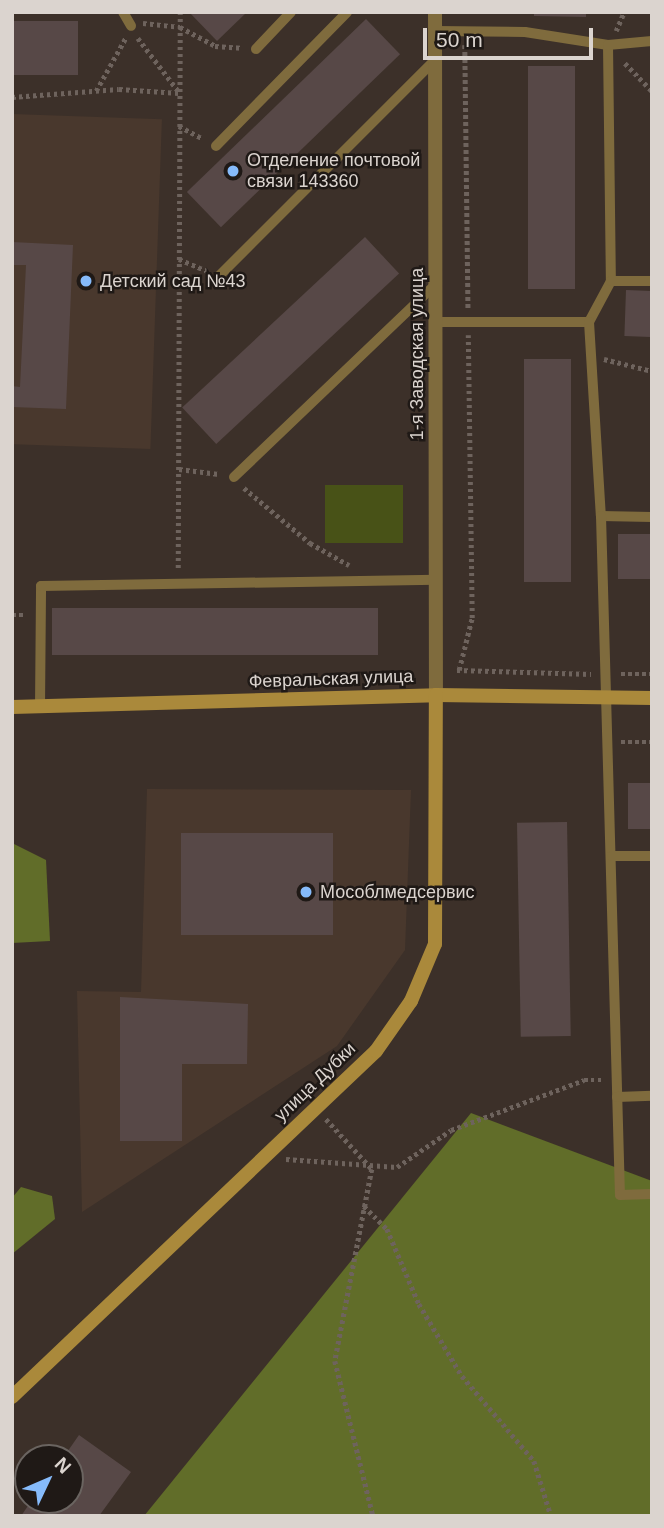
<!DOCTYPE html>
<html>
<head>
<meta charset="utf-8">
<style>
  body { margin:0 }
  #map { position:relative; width:664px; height:1528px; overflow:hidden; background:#3c3029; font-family:Arial,sans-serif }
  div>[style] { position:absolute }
  .built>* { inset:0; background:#49382d; transform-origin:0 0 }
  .green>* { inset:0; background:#485217; transform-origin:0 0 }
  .forest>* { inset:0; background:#616d29 }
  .building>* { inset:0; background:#574847; transform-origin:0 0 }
  .path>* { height:4.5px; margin-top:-2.25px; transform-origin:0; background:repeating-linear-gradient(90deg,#6e635d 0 3.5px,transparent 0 7px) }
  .lane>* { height:10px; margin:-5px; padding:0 5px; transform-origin:5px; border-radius:5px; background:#7f6b3d }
  .street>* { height:14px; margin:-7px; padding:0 7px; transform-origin:7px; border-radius:7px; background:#7f6b3d }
  .secondary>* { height:14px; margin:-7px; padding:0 7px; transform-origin:7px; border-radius:7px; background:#aa893b }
  .dots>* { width:19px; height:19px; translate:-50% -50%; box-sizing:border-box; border:4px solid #1f1916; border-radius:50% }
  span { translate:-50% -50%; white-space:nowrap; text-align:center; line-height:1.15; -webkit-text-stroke:5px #1f1916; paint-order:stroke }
  .poi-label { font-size:18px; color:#dbd4cf }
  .left { translate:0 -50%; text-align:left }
  .street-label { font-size:18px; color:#dbd4cf }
  .frame { position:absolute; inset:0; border:14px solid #dbd4cf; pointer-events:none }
  .north { position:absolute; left:14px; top:1444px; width:70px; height:70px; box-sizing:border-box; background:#1f1916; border:2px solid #6a6460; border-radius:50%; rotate:46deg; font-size:19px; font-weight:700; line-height:28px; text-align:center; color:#dbd4cf }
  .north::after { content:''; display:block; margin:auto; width:24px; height:32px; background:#86bbfb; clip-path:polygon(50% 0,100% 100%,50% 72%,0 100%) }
  .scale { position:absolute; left:423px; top:28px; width:170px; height:32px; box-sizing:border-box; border:4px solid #dbd4cf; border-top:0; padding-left:9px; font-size:21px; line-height:24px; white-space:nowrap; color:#dbd4cf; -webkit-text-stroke:5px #1f1916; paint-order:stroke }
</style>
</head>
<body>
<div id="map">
  <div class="built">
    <div style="left:12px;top:114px;width:150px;height:330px;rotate:2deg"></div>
    <div style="clip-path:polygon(147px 789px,411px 790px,405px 950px,337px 1046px,82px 1212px,77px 991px,141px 992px)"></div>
  </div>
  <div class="green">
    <div style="left:325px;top:485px;width:78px;height:58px"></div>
  </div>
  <div class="forest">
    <div style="clip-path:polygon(12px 843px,46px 860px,50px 941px,12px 943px)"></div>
    <div style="clip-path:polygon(471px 1113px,652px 1181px,652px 1516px,144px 1516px)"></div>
    <div style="clip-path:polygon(21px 1187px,52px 1196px,55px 1219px,12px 1254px,12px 1198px)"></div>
  </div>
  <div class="building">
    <div style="clip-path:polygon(189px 12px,247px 12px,217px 41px)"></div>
    <div style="clip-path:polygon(534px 12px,586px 12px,586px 17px,534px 16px)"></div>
    <div style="left:366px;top:19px;width:49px;height:249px;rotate:46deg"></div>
    <div style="left:12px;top:21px;width:66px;height:54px"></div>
    <div style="left:528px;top:66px;width:47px;height:223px"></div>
    <div style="left:365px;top:237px;width:50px;height:250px;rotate:47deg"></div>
    <div style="clip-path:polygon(12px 242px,73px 245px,66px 409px,12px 407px,12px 386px,20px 387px,26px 265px,12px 265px)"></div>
    <div style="left:626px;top:290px;width:26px;height:46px;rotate:2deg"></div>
    <div style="left:524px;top:359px;width:47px;height:223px"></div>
    <div style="left:618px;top:534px;width:34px;height:45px"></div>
    <div style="left:378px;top:608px;width:47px;height:326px;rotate:90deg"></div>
    <div style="left:628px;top:783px;width:24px;height:46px"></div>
    <div style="left:567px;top:822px;width:214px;height:50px;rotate:89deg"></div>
    <div style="left:181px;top:833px;width:152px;height:102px"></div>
    <div style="clip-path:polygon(120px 997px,248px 1004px,247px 1064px,182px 1064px,182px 1141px,120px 1141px)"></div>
    <div style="clip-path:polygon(79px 1435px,131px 1472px,99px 1516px,21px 1516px,32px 1500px,70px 1500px,70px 1458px,63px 1458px)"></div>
  </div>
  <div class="path">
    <div style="left:143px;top:23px;width:37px;rotate:6deg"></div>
    <div style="left:180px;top:27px;width:40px;rotate:28deg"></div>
    <div style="left:215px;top:46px;width:26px;rotate:4deg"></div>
    <div style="left:616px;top:31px;width:21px;rotate:-67deg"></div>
    <div style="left:138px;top:38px;width:68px;rotate:52.8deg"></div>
    <div style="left:465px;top:45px;width:264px;rotate:89.3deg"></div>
    <div style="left:625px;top:63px;width:39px;rotate:46deg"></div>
    <div style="left:96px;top:91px;width:60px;rotate:-60.9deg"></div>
    <div style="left:12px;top:97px;width:107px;rotate:-4.3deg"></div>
    <div style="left:119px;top:89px;width:60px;rotate:3.8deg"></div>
    <div style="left:179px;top:126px;width:27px;rotate:28deg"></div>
    <div style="left:179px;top:259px;width:30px;rotate:23deg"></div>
    <div style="left:604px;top:359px;width:49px;rotate:14deg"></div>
    <div style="left:179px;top:469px;width:40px;rotate:7.1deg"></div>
    <div style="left:244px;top:488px;width:86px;rotate:39.8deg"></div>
    <div style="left:310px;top:543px;width:45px;rotate:29.4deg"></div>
    <div style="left:178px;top:568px;width:556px;rotate:-89.79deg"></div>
    <div style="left:12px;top:615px;width:13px"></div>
    <div style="left:457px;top:670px;width:134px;rotate:1.7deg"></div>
    <div style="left:459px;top:670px;width:54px;rotate:-76deg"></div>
    <div style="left:472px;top:618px;width:283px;rotate:-90.8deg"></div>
    <div style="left:621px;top:674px;width:31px"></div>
    <div style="left:621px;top:742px;width:31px"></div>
    <div style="left:326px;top:1119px;width:68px;rotate:47.4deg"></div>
    <div style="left:372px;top:1169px;width:196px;rotate:100.9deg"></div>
    <div style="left:335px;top:1361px;width:160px;rotate:76.2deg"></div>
    <div style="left:286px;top:1159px;width:111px;rotate:4.1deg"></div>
    <div style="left:397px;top:1167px;width:65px;rotate:-34.4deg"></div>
    <div style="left:451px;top:1130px;width:142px;rotate:-20.6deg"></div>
    <div style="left:584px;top:1080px;width:19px"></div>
    <div style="left:364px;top:1206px;width:33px;rotate:45deg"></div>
    <div style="left:387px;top:1229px;width:82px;rotate:66.9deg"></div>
    <div style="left:419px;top:1304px;width:84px;rotate:59.2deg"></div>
    <div style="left:462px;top:1376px;width:111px;rotate:49.7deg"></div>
    <div style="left:534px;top:1461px;width:58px;rotate:72.8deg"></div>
  </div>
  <div class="lane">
    <div style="left:123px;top:12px;width:16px;rotate:60deg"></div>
    <div style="left:435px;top:31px;width:90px;rotate:0.6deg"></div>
    <div style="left:525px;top:32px;width:84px;rotate:8.9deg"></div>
    <div style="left:608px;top:45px;width:236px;rotate:89.3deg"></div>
    <div style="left:611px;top:281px;width:47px;rotate:118.2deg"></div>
    <div style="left:589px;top:322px;width:153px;rotate:180deg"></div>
    <div style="left:608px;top:45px;width:44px;rotate:-5.2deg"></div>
    <div style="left:256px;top:49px;width:51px;rotate:-46.6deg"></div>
    <div style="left:216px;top:146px;width:187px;rotate:-45.6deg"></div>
    <div style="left:219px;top:276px;width:305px;rotate:-45deg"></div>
    <div style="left:611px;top:281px;width:41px"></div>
    <div style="left:589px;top:322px;width:194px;rotate:86.5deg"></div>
    <div style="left:234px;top:477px;width:279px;rotate:-43.7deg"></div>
    <div style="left:652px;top:517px;width:51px;rotate:-178.9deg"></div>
    <div style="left:601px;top:516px;width:679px;rotate:88.4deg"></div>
    <div style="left:620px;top:1195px;width:32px;rotate:-2deg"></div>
    <div style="left:40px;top:707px;width:121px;rotate:-89.5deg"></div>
    <div style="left:41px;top:586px;width:395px;rotate:-0.9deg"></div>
    <div style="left:612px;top:856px;width:40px"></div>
    <div style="left:617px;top:1097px;width:35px;rotate:-2deg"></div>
  </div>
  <div class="street">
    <div style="left:435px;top:12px;width:683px;rotate:89.92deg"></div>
  </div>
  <div class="secondary">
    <div style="left:12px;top:707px;width:424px;rotate:-1.6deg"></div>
    <div style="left:436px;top:695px;width:216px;rotate:0.8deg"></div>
    <div style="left:12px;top:1397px;width:502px;rotate:-43.55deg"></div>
    <div style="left:376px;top:1051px;width:61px;rotate:-55deg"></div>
    <div style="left:411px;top:1001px;width:62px;rotate:-67.2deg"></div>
    <div style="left:435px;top:944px;width:249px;rotate:-89.8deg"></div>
  </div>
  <div class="dots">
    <div style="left:233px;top:171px;background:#86bbfb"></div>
    <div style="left:86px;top:281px;background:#86bbfb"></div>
    <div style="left:306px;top:892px;background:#86bbfb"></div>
  </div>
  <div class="poi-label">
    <span class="left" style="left:247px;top:171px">Отделение почтовой<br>связи 143360</span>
    <span class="left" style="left:100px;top:281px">Детский сад №43</span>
    <span class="left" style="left:320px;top:892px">Мособлмедсервис</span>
  </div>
  <div class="street-label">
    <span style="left:417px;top:354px;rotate:-90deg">1-я Заводская улица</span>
    <span style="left:331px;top:679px;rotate:-2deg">Февральская улица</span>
    <span style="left:315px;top:1082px;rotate:-44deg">улица Дубки</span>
  </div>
  <div class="frame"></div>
  <div class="north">N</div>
  <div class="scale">50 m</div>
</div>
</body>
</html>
